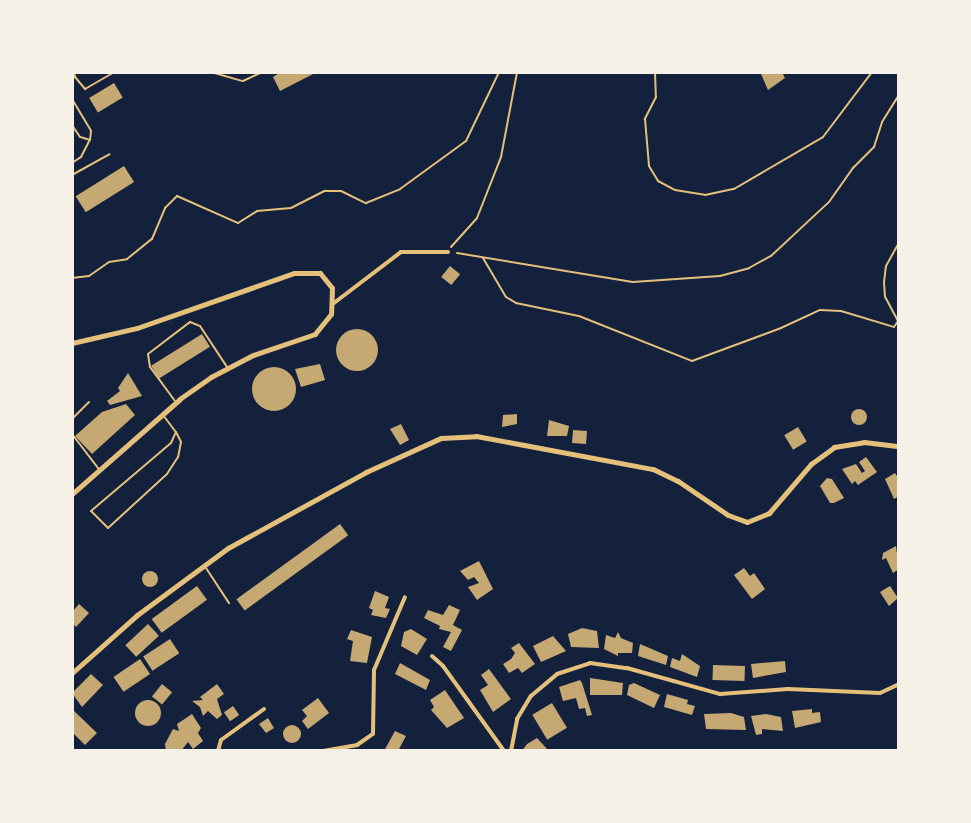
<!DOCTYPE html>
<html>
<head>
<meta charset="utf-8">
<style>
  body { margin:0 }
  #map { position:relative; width:971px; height:823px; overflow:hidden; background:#14213d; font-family:Jost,sans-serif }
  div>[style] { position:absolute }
  .building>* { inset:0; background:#c6a872; transform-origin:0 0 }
  .round { border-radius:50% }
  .path>* { height:2px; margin:-1px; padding:0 1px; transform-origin:1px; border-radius:1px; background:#e5c07b }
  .service>* { height:2px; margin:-1px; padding:0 1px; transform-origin:1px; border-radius:1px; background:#e5c07b }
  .minor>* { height:4px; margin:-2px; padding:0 2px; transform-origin:2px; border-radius:2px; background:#e5c07b }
  .tertiary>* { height:5px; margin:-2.5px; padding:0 2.5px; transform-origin:2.5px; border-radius:2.5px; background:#e5c07b }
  span { translate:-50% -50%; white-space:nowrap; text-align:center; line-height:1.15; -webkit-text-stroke:6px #f6f1e7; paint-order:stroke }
  .frame { position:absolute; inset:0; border:74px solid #f6f1e7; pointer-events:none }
</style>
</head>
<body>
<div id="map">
  <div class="building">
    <div style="clip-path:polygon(281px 72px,317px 72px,280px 91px,273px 77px)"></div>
    <div style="clip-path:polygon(776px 72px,782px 72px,785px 78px,768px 90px,761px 74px)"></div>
    <div style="left:114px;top:83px;width:17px;height:29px;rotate:59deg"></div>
    <div style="left:124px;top:166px;width:19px;height:57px;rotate:58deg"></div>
    <div style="left:450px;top:266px;width:13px;height:14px;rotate:39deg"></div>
    <div class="round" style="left:336px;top:329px;width:42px;height:42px"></div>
    <div style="left:202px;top:334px;width:15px;height:60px;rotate:58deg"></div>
    <div style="clip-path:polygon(320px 364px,325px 380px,301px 387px,295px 369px)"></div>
    <div class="round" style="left:252px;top:367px;width:44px;height:44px"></div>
    <div style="clip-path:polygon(128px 373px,142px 396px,110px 405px,107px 401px,120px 391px,118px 388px)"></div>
    <div style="clip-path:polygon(126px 404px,135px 415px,92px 454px,75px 436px,102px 412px)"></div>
    <div class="round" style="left:851px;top:409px;width:16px;height:16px"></div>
    <div style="clip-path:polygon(517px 414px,517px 424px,502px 427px,503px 415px)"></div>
    <div style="clip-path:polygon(549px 420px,569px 426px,567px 436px,547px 436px)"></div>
    <div style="clip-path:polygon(401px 424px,409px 440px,400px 445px,390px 429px)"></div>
    <div style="left:798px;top:427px;width:17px;height:16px;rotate:59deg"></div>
    <div style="left:573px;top:430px;width:14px;height:13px;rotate:4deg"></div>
    <div style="clip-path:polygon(866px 457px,877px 472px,858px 485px,855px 481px,852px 484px,842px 469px,856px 464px,862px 473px,865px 471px,859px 462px)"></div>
    <div style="clip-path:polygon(895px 473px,899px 479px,899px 496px,894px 499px,885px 479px)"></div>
    <div style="clip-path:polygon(827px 478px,832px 479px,844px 498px,834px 503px,830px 503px,820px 486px)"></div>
    <div style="left:340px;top:524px;width:14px;height:128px;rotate:54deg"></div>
    <div style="clip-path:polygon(896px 546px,899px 569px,893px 573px,886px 558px,882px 560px,883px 553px)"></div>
    <div style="clip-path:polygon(479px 561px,493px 589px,477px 600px,468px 587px,479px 583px,474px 577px,468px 580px,460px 571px)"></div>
    <div style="clip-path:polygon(744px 568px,750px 576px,754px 573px,765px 589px,752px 599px,734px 575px)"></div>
    <div class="round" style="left:142px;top:571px;width:16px;height:16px"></div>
    <div style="left:197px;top:586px;width:17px;height:56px;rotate:54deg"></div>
    <div style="clip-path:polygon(890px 586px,898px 598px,889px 606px,880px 592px)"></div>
    <div style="clip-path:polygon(375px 591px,389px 597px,385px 608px,390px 609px,386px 618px,371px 615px,373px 610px,369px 608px)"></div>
    <div style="clip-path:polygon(79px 604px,89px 613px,76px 627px,72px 623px,72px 612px)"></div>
    <div style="clip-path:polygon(449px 605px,460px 610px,453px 625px,462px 630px,451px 651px,443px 647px,451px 632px,439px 629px,440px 626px,424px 618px,428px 610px,443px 615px)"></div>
    <div style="left:148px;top:624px;width:16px;height:31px;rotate:47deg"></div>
    <div style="clip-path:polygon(582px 628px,597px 631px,599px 648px,571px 647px,568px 634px)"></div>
    <div style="clip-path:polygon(411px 629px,427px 639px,417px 655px,401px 646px,404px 632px)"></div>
    <div style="clip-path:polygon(351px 630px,372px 637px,367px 663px,350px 661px,353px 641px,347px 639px)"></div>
    <div style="clip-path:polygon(618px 632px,621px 638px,633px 643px,632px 653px,618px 653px,618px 656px,604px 649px,606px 635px,615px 638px)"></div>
    <div style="clip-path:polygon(553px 636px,566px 651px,541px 662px,533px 646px)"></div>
    <div style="left:170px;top:639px;width:17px;height:32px;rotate:57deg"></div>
    <div style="clip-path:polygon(519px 643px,535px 664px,522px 673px,518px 668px,509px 673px,503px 664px,511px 659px,515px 653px,511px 648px)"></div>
    <div style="clip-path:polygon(640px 644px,668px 656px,666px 665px,638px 656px)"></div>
    <div style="clip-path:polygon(682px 654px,700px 666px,697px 677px,670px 667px,672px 658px,680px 661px)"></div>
    <div style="left:140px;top:659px;width:18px;height:32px;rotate:56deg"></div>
    <div style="clip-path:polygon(785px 661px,786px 672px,753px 678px,751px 664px)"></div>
    <div style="clip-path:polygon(400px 663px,430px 680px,426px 690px,395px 674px)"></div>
    <div style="left:713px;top:665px;width:32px;height:15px;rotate:2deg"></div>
    <div style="clip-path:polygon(489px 669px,511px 699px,493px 712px,480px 690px,488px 685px,481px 675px)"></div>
    <div style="clip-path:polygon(91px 674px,103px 685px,82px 707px,72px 693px)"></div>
    <div style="clip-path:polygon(590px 678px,623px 683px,622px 695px,590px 695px)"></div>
    <div style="clip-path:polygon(580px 680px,582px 683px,592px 715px,587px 716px,585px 708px,579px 709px,576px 698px,563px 701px,559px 687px)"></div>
    <div style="clip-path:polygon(634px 683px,660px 695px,654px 708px,627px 695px,629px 685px)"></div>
    <div style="left:162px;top:684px;width:13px;height:16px;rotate:39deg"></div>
    <div style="clip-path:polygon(217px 684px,224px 694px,217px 699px,222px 715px,217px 719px,208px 711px,203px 716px,200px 707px,192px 701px,203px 700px,200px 697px)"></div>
    <div style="clip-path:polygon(445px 690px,464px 718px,447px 728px,431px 710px,434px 707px,430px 700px)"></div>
    <div style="clip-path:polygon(667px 694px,688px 700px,687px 704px,695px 706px,692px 715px,664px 707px)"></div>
    <div style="clip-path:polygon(318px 698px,329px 713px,308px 729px,302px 721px,307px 716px,302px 710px)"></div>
    <div class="round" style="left:135px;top:700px;width:26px;height:26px"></div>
    <div style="left:552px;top:703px;width:29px;height:23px;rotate:59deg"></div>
    <div style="left:233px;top:706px;width:11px;height:11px;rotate:56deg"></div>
    <div style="clip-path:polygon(72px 709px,97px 733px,85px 745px,72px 732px)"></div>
    <div style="clip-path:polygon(812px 709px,812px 713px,820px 712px,821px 722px,795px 728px,792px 711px)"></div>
    <div style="clip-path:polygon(731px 713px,744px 717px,746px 730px,706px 729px,704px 714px)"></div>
    <div style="clip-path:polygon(192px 714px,201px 728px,198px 733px,203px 741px,193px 749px,188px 742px,181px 751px,166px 751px,165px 744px,173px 729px,179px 731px,177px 724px)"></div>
    <div style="clip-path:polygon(766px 714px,781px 717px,783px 731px,762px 729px,762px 734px,756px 735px,751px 716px)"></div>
    <div style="clip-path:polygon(268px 718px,274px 728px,266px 733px,259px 724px)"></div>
    <div class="round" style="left:283px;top:725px;width:18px;height:18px"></div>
    <div style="clip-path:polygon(395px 731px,406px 736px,398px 751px,384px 751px)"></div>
    <div style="clip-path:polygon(537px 738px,547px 749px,522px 751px,527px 744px)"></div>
  </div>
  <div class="path">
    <div style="left:655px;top:72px;width:25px;rotate:88deg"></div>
    <div style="left:656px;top:97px;width:25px;rotate:117deg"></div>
    <div style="left:645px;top:119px;width:47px;rotate:85.1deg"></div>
    <div style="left:649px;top:166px;width:17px;rotate:59deg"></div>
    <div style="left:658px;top:181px;width:19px;rotate:28deg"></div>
    <div style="left:675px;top:190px;width:30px;rotate:9deg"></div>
    <div style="left:705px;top:195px;width:30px;rotate:-12deg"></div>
    <div style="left:734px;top:189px;width:103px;rotate:-30.3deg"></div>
    <div style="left:823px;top:137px;width:81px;rotate:-53deg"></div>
    <div style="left:451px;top:247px;width:39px;rotate:-48deg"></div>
    <div style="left:477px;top:218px;width:66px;rotate:-68.5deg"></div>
    <div style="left:501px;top:157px;width:86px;rotate:-79.3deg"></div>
    <div style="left:457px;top:253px;width:178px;rotate:9.4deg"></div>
    <div style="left:633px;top:282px;width:87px;rotate:-3.9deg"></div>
    <div style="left:720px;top:276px;width:30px;rotate:-15deg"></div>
    <div style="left:749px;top:268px;width:25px;rotate:-29deg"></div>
    <div style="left:771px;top:256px;width:79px;rotate:-43deg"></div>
    <div style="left:829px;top:202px;width:42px;rotate:-54.8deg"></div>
    <div style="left:853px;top:168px;width:30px;rotate:-45deg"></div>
    <div style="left:874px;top:147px;width:26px;rotate:-72deg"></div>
    <div style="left:882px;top:122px;width:32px;rotate:-58deg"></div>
    <div style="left:483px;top:258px;width:45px;rotate:59.5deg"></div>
    <div style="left:506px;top:297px;width:12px;rotate:31deg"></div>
    <div style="left:516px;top:303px;width:64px;rotate:11.7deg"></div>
    <div style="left:579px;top:316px;width:122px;rotate:21.7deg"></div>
    <div style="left:692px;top:361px;width:95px;rotate:-20.3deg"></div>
    <div style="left:781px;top:328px;width:43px;rotate:-24.8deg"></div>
    <div style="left:820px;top:310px;width:21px;rotate:3deg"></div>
    <div style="left:841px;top:311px;width:55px;rotate:16.8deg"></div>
    <div style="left:894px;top:327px;width:7px;rotate:-56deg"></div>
    <div style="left:898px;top:321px;width:27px;rotate:-118deg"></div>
    <div style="left:885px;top:297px;width:15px;rotate:-94deg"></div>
    <div style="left:884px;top:282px;width:16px;rotate:-83deg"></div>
    <div style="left:886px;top:266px;width:26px;rotate:-61deg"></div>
    <div style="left:72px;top:278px;width:17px;rotate:-7deg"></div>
    <div style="left:89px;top:276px;width:24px;rotate:-35deg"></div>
    <div style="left:109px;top:262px;width:18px;rotate:-9deg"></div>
    <div style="left:127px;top:259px;width:32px;rotate:-39deg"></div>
    <div style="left:152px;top:239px;width:34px;rotate:-67deg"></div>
    <div style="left:165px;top:208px;width:17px;rotate:-45deg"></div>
    <div style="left:177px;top:196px;width:67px;rotate:23.9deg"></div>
    <div style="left:238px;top:223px;width:22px;rotate:-32deg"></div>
    <div style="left:257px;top:211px;width:34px;rotate:-5deg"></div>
    <div style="left:291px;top:208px;width:38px;rotate:-27deg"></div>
    <div style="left:325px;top:191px;width:16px"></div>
    <div style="left:341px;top:191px;width:28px;rotate:26deg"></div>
    <div style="left:366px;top:203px;width:37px;rotate:-22deg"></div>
    <div style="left:400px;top:189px;width:82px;rotate:-36deg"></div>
    <div style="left:466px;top:141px;width:76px;rotate:-64.4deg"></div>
  </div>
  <div class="service">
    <div style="left:211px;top:72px;width:33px;rotate:16deg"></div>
    <div style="left:243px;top:81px;width:21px;rotate:-25deg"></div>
    <div style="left:75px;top:77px;width:16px;rotate:50deg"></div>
    <div style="left:85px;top:89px;width:34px;rotate:-30deg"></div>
    <div style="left:72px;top:99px;width:37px;rotate:59deg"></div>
    <div style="left:91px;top:131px;width:9px;rotate:96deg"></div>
    <div style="left:90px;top:140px;width:10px;rotate:-163deg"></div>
    <div style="left:80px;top:137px;width:14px;rotate:-124deg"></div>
    <div style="left:72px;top:163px;width:11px;rotate:-34deg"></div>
    <div style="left:81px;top:157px;width:18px;rotate:-63deg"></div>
    <div style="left:72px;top:175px;width:43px;rotate:-28.9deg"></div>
    <div style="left:175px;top:401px;width:42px;rotate:-126.3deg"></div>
    <div style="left:150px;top:367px;width:13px;rotate:-99deg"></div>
    <div style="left:148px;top:354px;width:53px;rotate:-37.3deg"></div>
    <div style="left:190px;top:322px;width:11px;rotate:22deg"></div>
    <div style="left:200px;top:326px;width:49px;rotate:56.6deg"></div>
    <div style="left:163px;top:415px;width:21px;rotate:53deg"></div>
    <div style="left:176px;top:432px;width:11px;rotate:63deg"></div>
    <div style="left:181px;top:442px;width:15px;rotate:101deg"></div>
    <div style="left:178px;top:457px;width:20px;rotate:123deg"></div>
    <div style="left:167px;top:474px;width:80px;rotate:137.5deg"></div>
    <div style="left:108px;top:528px;width:24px;rotate:-135deg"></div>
    <div style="left:91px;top:511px;width:105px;rotate:-40.4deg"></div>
    <div style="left:171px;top:443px;width:12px;rotate:-66deg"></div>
    <div style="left:72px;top:419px;width:24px;rotate:-45deg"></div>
    <div style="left:72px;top:434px;width:43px;rotate:52.6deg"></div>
    <div style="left:206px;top:568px;width:42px;rotate:56.7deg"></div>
  </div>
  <div class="minor">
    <div style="left:72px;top:73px;width:4px;rotate:56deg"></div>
    <div style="left:334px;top:303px;width:84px;rotate:-37.3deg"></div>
    <div style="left:401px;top:252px;width:47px"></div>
    <div style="left:432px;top:656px;width:15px;rotate:42deg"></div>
    <div style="left:443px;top:666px;width:105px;rotate:54.3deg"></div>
    <div style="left:218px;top:751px;width:11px;rotate:-75deg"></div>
    <div style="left:221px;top:740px;width:53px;rotate:-35.8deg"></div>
    <div style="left:323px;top:751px;width:35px;rotate:-10deg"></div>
    <div style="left:357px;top:745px;width:19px;rotate:-35deg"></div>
    <div style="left:373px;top:734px;width:64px;rotate:-89.1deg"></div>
    <div style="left:374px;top:670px;width:79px;rotate:-67deg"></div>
    <div style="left:511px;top:751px;width:33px;rotate:-79deg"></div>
    <div style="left:517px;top:719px;width:27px;rotate:-59deg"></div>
    <div style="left:531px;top:696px;width:34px;rotate:-40deg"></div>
    <div style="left:557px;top:674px;width:35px;rotate:-18deg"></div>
    <div style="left:590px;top:663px;width:37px;rotate:8deg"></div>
    <div style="left:627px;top:668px;width:97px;rotate:15.6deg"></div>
    <div style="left:720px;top:694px;width:68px;rotate:-4.2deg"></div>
    <div style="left:788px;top:689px;width:92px;rotate:2.5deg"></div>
    <div style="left:880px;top:693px;width:21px;rotate:-25deg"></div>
  </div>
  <div class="tertiary">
    <div style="left:72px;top:343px;width:67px;rotate:-13deg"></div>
    <div style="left:137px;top:328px;width:166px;rotate:-19.3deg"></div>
    <div style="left:294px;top:273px;width:26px"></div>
    <div style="left:320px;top:273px;width:19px;rotate:51deg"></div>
    <div style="left:332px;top:288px;width:26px;rotate:92deg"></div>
    <div style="left:331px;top:314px;width:26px;rotate:129deg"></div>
    <div style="left:315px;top:334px;width:65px;rotate:161.3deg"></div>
    <div style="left:253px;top:355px;width:47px;rotate:152.4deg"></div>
    <div style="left:211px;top:377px;width:38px;rotate:145deg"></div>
    <div style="left:180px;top:399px;width:144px;rotate:138.7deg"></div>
    <div style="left:72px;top:673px;width:87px;rotate:-41.7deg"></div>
    <div style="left:137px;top:615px;width:113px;rotate:-36.4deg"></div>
    <div style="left:228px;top:548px;width:158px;rotate:-28.8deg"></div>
    <div style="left:366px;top:472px;width:82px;rotate:-24.4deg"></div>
    <div style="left:441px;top:438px;width:35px;rotate:-3deg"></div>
    <div style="left:476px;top:436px;width:180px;rotate:10.6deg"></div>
    <div style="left:653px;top:469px;width:28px;rotate:26deg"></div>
    <div style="left:678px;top:481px;width:60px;rotate:34.2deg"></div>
    <div style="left:728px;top:515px;width:20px;rotate:20deg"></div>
    <div style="left:747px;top:522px;width:24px;rotate:-22deg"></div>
    <div style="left:769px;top:513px;width:65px;rotate:-49.4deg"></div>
    <div style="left:811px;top:464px;width:29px;rotate:-36deg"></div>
    <div style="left:834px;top:447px;width:30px;rotate:-9deg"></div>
    <div style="left:864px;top:442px;width:35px;rotate:7deg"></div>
  </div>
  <div class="frame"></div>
</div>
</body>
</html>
